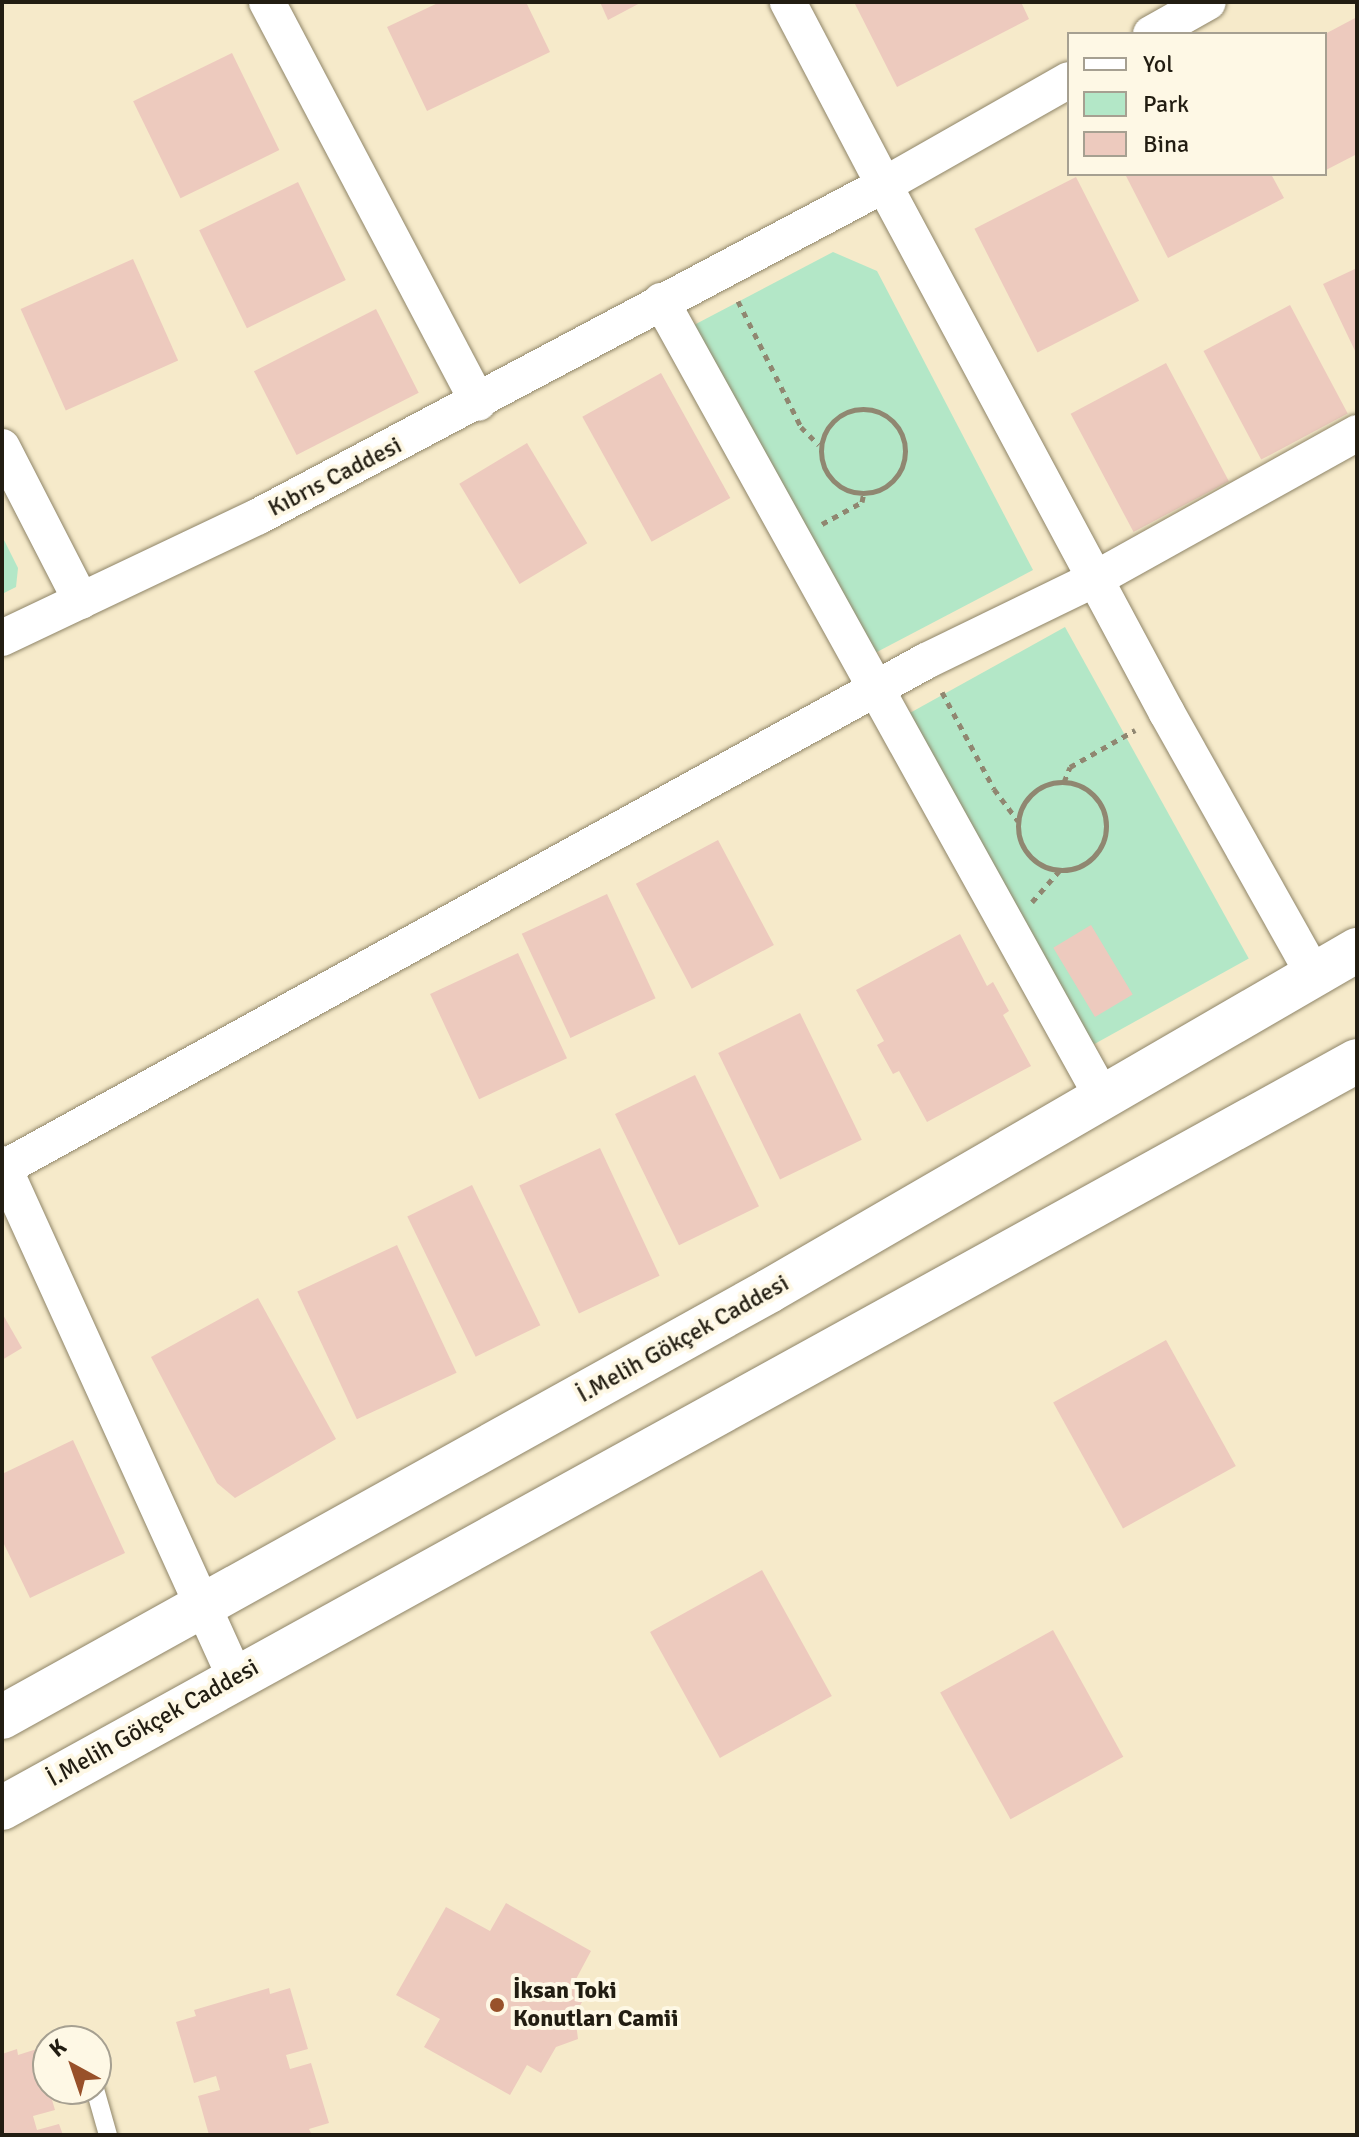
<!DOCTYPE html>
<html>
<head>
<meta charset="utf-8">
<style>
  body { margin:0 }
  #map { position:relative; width:1359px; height:2137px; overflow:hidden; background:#f6eaca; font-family:Signika,sans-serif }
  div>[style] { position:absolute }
  .green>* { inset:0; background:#b3e7c7; transform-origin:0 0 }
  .building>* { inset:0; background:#edcabe; transform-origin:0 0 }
  .path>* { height:5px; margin-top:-2.5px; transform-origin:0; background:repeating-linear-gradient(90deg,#908771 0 6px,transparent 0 12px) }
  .path>.ring { margin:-2.5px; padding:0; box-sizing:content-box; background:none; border:5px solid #908771; border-radius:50% }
  .roads { filter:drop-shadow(0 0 2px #8f8568) drop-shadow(0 0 2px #8f8568) }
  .lane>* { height:18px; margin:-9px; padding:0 9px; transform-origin:9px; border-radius:9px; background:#fff }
  .street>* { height:36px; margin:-18px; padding:0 18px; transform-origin:18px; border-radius:18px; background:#fff }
  .secondary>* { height:44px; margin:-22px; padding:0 22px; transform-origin:22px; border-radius:22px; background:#fff }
  .dots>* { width:22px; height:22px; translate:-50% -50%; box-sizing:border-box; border:4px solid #fef8e5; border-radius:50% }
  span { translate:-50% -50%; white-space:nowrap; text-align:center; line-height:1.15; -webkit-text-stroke:8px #fef8e5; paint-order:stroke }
  .street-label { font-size:24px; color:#221d12 }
  .poi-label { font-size:24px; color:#221d12; font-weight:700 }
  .left { translate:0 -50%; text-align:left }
  .frame { position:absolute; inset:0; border:4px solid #221d12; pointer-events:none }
  .legend { position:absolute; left:1067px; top:32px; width:260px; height:144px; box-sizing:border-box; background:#fef8e5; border:2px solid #a6a091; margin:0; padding:10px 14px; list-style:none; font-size:24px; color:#221d12 }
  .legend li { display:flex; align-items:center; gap:16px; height:40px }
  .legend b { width:40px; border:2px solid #a6a091 }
  .north { position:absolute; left:32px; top:2025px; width:80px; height:80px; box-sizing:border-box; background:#fef8e5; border:2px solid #a6a091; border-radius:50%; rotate:320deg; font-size:22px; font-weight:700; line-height:32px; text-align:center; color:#221d12 }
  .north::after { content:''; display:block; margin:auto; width:28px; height:36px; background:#98512a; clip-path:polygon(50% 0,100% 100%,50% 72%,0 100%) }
</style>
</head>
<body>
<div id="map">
  <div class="green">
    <div style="clip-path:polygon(833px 252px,877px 271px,1033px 570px,875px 653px,694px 325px)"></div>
    <div style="clip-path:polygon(2px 536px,18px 568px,16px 587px,2px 594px)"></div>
    <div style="left:1065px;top:627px;width:379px;height:181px;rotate:61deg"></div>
  </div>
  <div class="building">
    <div style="clip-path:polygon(440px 2px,526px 2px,550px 52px,427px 111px,387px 27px)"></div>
    <div style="clip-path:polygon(600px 2px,642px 2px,608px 20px)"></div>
    <div style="clip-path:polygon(854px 2px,1021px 2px,1029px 19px,897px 87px)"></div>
    <div style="clip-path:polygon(1357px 17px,1357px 154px,1326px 170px,1325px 34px)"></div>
    <div style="left:232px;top:53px;width:108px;height:110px;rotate:64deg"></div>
    <div style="clip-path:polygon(1125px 174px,1271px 174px,1284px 198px,1168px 258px)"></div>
    <div style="left:1076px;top:177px;width:139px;height:114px;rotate:63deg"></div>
    <div style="left:298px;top:182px;width:109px;height:110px;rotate:64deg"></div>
    <div style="left:133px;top:259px;width:111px;height:123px;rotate:66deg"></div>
    <div style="clip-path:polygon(1357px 268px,1357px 355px,1323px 284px)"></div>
    <div style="left:1290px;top:305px;width:123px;height:98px;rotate:62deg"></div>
    <div style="left:376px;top:309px;width:94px;height:137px;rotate:63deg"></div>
    <div style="left:1166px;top:363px;width:134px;height:108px;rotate:62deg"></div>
    <div style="left:661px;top:373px;width:143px;height:90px;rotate:61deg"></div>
    <div style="left:527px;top:443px;width:117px;height:79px;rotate:59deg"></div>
    <div style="left:718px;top:840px;width:119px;height:93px;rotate:62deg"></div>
    <div style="left:607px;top:894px;width:115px;height:94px;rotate:65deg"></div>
    <div style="left:1091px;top:925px;width:81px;height:44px;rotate:59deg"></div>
    <div style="clip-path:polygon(960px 934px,987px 986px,993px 982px,1009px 1011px,1003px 1015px,1031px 1066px,927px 1122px,899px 1071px,893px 1074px,877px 1045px,884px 1041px,856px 990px)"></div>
    <div style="left:518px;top:953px;width:116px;height:97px;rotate:65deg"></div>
    <div style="left:800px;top:1013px;width:141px;height:91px;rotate:64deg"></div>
    <div style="left:695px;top:1075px;width:146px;height:89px;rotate:64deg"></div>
    <div style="left:600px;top:1148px;width:141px;height:89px;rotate:65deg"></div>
    <div style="left:472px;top:1185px;width:156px;height:72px;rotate:64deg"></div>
    <div style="left:397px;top:1245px;width:141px;height:110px;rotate:65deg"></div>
    <div style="clip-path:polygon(258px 1298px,336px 1439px,235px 1498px,217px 1483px,151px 1357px)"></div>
    <div style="clip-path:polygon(2px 1313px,22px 1348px,2px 1360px)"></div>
    <div style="left:1166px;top:1340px;width:144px;height:129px;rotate:61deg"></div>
    <div style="clip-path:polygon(73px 1440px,125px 1553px,30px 1598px,2px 1540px,2px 1474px)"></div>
    <div style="left:762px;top:1570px;width:144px;height:128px;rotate:61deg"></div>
    <div style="left:1053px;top:1630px;width:145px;height:129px;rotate:61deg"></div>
    <div style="clip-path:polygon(506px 1903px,591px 1951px,575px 1981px,589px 1989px,575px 2015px,578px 2039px,556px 2047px,541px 2073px,527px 2065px,510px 2095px,424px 2047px,440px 2019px,396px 1995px,446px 1907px,490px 1931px)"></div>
    <div style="clip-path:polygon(269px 1988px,270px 1994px,290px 1988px,308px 2049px,286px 2055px,290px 2069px,311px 2063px,329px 2123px,309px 2129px,312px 2135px,209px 2135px,198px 2096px,220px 2090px,216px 2076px,194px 2083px,176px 2022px,196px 2016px,194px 2010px)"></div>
    <div style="clip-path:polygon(17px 2049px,18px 2055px,37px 2049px,55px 2110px,33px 2116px,37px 2130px,59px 2124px,63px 2135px,2px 2135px,2px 2054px)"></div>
  </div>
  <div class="path">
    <div style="left:738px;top:301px;width:141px;rotate:63.4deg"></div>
    <div style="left:801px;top:427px;width:25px;rotate:45deg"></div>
    <div class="ring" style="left:821px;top:409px;width:79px;height:79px"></div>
    <div style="left:822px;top:524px;width:46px;rotate:-28.8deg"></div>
    <div style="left:862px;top:502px;width:10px;rotate:-79deg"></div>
    <div style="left:942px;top:692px;width:110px;rotate:61.8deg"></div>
    <div style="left:994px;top:789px;width:40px;rotate:53deg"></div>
    <div style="left:1064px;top:782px;width:16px;rotate:-68deg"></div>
    <div style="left:1070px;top:767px;width:75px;rotate:-29.6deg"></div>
    <div class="ring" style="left:1018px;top:782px;width:83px;height:83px"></div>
    <div style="left:1032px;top:902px;width:43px;rotate:-48.8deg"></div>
  </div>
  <div class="roads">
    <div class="lane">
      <div style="left:95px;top:2089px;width:48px;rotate:74.2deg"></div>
    </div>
    <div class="street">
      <div style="left:267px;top:2px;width:453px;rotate:62.2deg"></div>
      <div style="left:1151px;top:34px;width:65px;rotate:-29.3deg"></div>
      <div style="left:1069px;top:80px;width:213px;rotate:150.4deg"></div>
      <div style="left:884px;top:185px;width:599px;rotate:61.81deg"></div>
      <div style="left:1167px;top:713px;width:300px;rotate:60.7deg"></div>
      <div style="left:661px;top:301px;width:911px;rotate:60.99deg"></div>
      <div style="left:2px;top:447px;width:173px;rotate:62.8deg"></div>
      <div style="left:2px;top:638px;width:284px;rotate:-25.4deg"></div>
      <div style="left:259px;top:516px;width:707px;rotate:-27.91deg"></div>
      <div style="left:884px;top:185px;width:207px;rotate:-117.7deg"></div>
      <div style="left:2px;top:1164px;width:563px;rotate:65.57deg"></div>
      <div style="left:2px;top:1169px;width:1054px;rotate:-28.8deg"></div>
      <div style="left:926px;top:661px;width:190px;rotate:-25.9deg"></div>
      <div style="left:1097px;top:578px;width:298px;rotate:-29.1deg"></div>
    </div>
    <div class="secondary">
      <div style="left:2px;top:1717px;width:877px;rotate:-29.05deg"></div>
      <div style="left:769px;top:1291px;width:680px;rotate:-30.11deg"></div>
      <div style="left:2px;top:1808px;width:1547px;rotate:-28.87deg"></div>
    </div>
  </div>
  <div class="dots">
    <div style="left:497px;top:2005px;background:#98512a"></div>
  </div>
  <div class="street-label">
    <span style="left:335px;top:477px;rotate:-27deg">Kıbrıs Caddesi</span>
    <span style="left:683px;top:1339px;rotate:-29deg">İ.Melih Gökçek Caddesi</span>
    <span style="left:153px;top:1723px;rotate:-29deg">İ.Melih Gökçek Caddesi</span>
  </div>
  <div class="poi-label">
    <span class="left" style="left:513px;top:2005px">İksan Toki<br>Konutları Camii</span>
  </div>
  <div class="frame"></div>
  <ul class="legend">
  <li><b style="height:10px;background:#fff"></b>Yol</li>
  <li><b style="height:22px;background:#b3e7c7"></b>Park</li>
  <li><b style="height:22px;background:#edcabe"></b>Bina</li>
  </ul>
  <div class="north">K</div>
</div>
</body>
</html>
